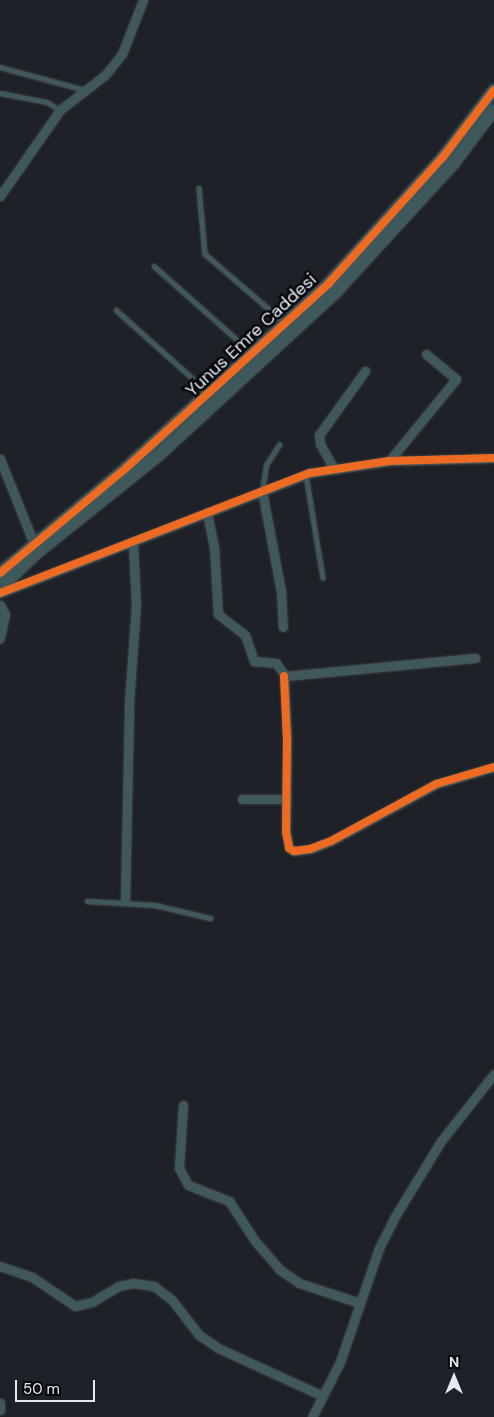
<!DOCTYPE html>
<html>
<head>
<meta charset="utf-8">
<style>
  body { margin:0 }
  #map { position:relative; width:494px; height:1417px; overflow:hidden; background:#1e2127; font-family:"DM Sans",sans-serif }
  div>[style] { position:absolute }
  .roads { filter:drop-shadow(0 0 1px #3b3e42) drop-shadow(0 0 1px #3b3e42) }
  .lane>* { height:4.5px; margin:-2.25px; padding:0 2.25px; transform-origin:2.25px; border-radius:2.25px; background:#41585b }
  .street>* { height:9px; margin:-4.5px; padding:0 4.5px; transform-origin:4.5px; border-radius:4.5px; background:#41585b }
  .secondary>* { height:12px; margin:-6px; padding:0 6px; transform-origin:6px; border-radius:6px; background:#3e585c }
  .cycleway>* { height:8px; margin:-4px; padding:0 4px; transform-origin:4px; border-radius:4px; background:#ed6a23 }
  span { translate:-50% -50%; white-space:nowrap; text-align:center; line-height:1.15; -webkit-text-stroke:5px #07090e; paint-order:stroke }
  .street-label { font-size:18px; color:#e5e9f1 }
  .north { position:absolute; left:429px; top:1352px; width:50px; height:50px; -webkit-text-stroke:4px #07090e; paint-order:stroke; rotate:0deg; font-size:14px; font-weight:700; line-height:20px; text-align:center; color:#e5e9f1 }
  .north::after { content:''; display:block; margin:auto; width:18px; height:22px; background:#e5e9f1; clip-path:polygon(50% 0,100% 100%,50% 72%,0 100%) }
  .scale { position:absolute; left:15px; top:1380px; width:80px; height:22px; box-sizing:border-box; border:2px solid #e5e9f1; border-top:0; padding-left:6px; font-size:15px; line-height:18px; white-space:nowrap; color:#e5e9f1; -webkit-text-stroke:4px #07090e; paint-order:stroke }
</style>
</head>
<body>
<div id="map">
  <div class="roads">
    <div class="lane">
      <div style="left:0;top:67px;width:88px;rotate:15.1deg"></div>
      <div style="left:0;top:93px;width:48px;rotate:10.8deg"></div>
      <div style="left:47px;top:102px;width:15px;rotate:32deg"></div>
      <div style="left:199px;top:188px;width:66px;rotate:84.8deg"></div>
      <div style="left:205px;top:254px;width:104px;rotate:40.7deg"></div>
      <div style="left:154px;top:266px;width:131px;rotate:41.6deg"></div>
      <div style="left:116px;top:310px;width:123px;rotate:41.7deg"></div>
      <div style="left:306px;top:475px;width:104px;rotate:80.6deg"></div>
      <div style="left:262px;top:491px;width:26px;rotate:-81deg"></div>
      <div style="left:266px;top:465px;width:24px;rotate:-57deg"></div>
      <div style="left:87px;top:901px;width:68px;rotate:3.4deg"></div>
      <div style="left:155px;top:905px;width:57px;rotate:13.3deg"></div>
    </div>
    <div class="street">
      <div style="left:0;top:196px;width:105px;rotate:-55.1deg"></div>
      <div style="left:60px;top:110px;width:57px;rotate:-37.9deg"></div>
      <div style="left:105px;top:75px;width:27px;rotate:-51deg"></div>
      <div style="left:122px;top:54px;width:58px;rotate:-68.7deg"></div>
      <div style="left:0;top:459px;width:97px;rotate:68.2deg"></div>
      <div style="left:389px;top:461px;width:106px;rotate:-50.7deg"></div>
      <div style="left:456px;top:379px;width:39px;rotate:-140deg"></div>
      <div style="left:334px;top:469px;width:29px;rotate:-119deg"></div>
      <div style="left:320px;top:444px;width:9px;rotate:-96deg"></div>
      <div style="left:319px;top:435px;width:79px;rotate:-54.3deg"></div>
      <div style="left:262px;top:491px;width:103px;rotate:79.3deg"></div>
      <div style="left:281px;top:592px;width:35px;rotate:87deg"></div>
      <div style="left:207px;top:512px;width:36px;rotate:79deg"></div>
      <div style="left:214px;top:547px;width:67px;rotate:86.6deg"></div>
      <div style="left:218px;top:614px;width:34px;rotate:38deg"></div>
      <div style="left:245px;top:635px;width:28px;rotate:71deg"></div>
      <div style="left:254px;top:661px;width:22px;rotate:5deg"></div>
      <div style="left:276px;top:663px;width:16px;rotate:55deg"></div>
      <div style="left:285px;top:676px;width:191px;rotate:-5.4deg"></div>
      <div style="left:0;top:593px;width:332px;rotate:-21.2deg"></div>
      <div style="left:310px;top:473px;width:80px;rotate:-8.6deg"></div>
      <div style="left:389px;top:461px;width:105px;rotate:-1.6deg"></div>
      <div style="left:0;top:605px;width:10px;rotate:61deg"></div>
      <div style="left:5px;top:614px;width:25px;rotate:102deg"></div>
      <div style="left:284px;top:676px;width:63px;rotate:87.3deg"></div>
      <div style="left:287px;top:739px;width:93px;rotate:90.6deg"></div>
      <div style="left:286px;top:832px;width:16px;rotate:79deg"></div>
      <div style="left:289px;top:848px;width:6px;rotate:31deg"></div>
      <div style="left:294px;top:851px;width:16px;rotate:-7deg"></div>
      <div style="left:310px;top:849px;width:22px;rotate:-21deg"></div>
      <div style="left:331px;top:841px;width:119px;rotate:-28.5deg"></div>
      <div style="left:436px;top:784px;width:60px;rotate:-16.3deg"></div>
      <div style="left:242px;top:799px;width:45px"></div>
      <div style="left:125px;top:901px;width:198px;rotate:-88.8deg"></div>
      <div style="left:129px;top:703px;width:98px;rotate:-85.9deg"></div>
      <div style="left:136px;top:605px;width:62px;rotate:-92.8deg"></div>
      <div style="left:183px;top:1105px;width:63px;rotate:93.6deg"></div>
      <div style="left:179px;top:1168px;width:19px;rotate:62deg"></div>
      <div style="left:188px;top:1185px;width:44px;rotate:21.3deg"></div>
      <div style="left:229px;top:1201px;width:48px;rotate:57deg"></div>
      <div style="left:255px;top:1241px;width:38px;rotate:49deg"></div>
      <div style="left:280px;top:1270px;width:23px;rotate:34deg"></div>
      <div style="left:299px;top:1283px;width:64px;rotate:18.2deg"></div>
      <div style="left:0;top:1266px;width:34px;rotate:19deg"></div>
      <div style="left:32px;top:1277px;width:52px;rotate:34deg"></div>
      <div style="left:75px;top:1306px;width:17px;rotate:-13deg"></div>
      <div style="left:92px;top:1302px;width:31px;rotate:-31deg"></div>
      <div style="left:119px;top:1286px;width:14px;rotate:-12deg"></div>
      <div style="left:133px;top:1283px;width:21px;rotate:8deg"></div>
      <div style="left:154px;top:1286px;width:23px;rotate:38deg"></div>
      <div style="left:172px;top:1300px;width:44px;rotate:52.4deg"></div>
      <div style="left:199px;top:1335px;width:23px;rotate:34deg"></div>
      <div style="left:218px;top:1348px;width:115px;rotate:24.6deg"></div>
      <div style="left:0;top:1403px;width:7px;rotate:90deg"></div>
      <div style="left:312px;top:1417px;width:62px;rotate:-63deg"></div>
      <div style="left:340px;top:1362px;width:120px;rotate:-71.1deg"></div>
      <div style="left:379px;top:1248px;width:34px;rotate:-63deg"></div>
      <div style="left:394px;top:1218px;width:90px;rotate:-58.6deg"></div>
      <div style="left:441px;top:1141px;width:85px;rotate:-51.7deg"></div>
    </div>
    <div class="secondary">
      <div style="left:0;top:573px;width:164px;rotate:-39.8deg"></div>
      <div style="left:126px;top:468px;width:275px;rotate:-42.3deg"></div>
      <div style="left:329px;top:283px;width:170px;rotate:-47.9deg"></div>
      <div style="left:443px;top:157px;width:84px;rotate:-52.7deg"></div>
      <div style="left:0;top:588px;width:52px;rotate:-43.5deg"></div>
      <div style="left:38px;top:552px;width:155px;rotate:-38.7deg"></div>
      <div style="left:159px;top:455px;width:241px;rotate:-42.6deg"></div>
      <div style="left:336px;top:292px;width:175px;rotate:-47.5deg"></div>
      <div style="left:454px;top:163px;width:66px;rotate:-53deg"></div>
    </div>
  </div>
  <div class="cycleway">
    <div style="left:0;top:573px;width:164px;rotate:-39.8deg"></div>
    <div style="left:126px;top:468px;width:275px;rotate:-42.3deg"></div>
    <div style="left:329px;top:283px;width:170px;rotate:-47.9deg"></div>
    <div style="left:443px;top:157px;width:84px;rotate:-52.7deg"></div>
    <div style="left:0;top:593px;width:332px;rotate:-21.2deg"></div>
    <div style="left:310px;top:473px;width:80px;rotate:-8.6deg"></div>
    <div style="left:389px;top:461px;width:105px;rotate:-1.6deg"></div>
    <div style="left:284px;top:676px;width:63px;rotate:87.3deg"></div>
    <div style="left:287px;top:739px;width:93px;rotate:90.6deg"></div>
    <div style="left:286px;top:832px;width:16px;rotate:79deg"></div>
    <div style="left:289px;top:848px;width:6px;rotate:31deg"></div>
    <div style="left:294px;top:851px;width:16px;rotate:-7deg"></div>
    <div style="left:310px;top:849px;width:22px;rotate:-21deg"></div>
    <div style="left:331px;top:841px;width:119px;rotate:-28.5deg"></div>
    <div style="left:436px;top:784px;width:60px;rotate:-16.3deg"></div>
  </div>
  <div class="street-label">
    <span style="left:251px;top:335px;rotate:-43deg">Yunus Emre Caddesi</span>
  </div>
  <div class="north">N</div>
  <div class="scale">50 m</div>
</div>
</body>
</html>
